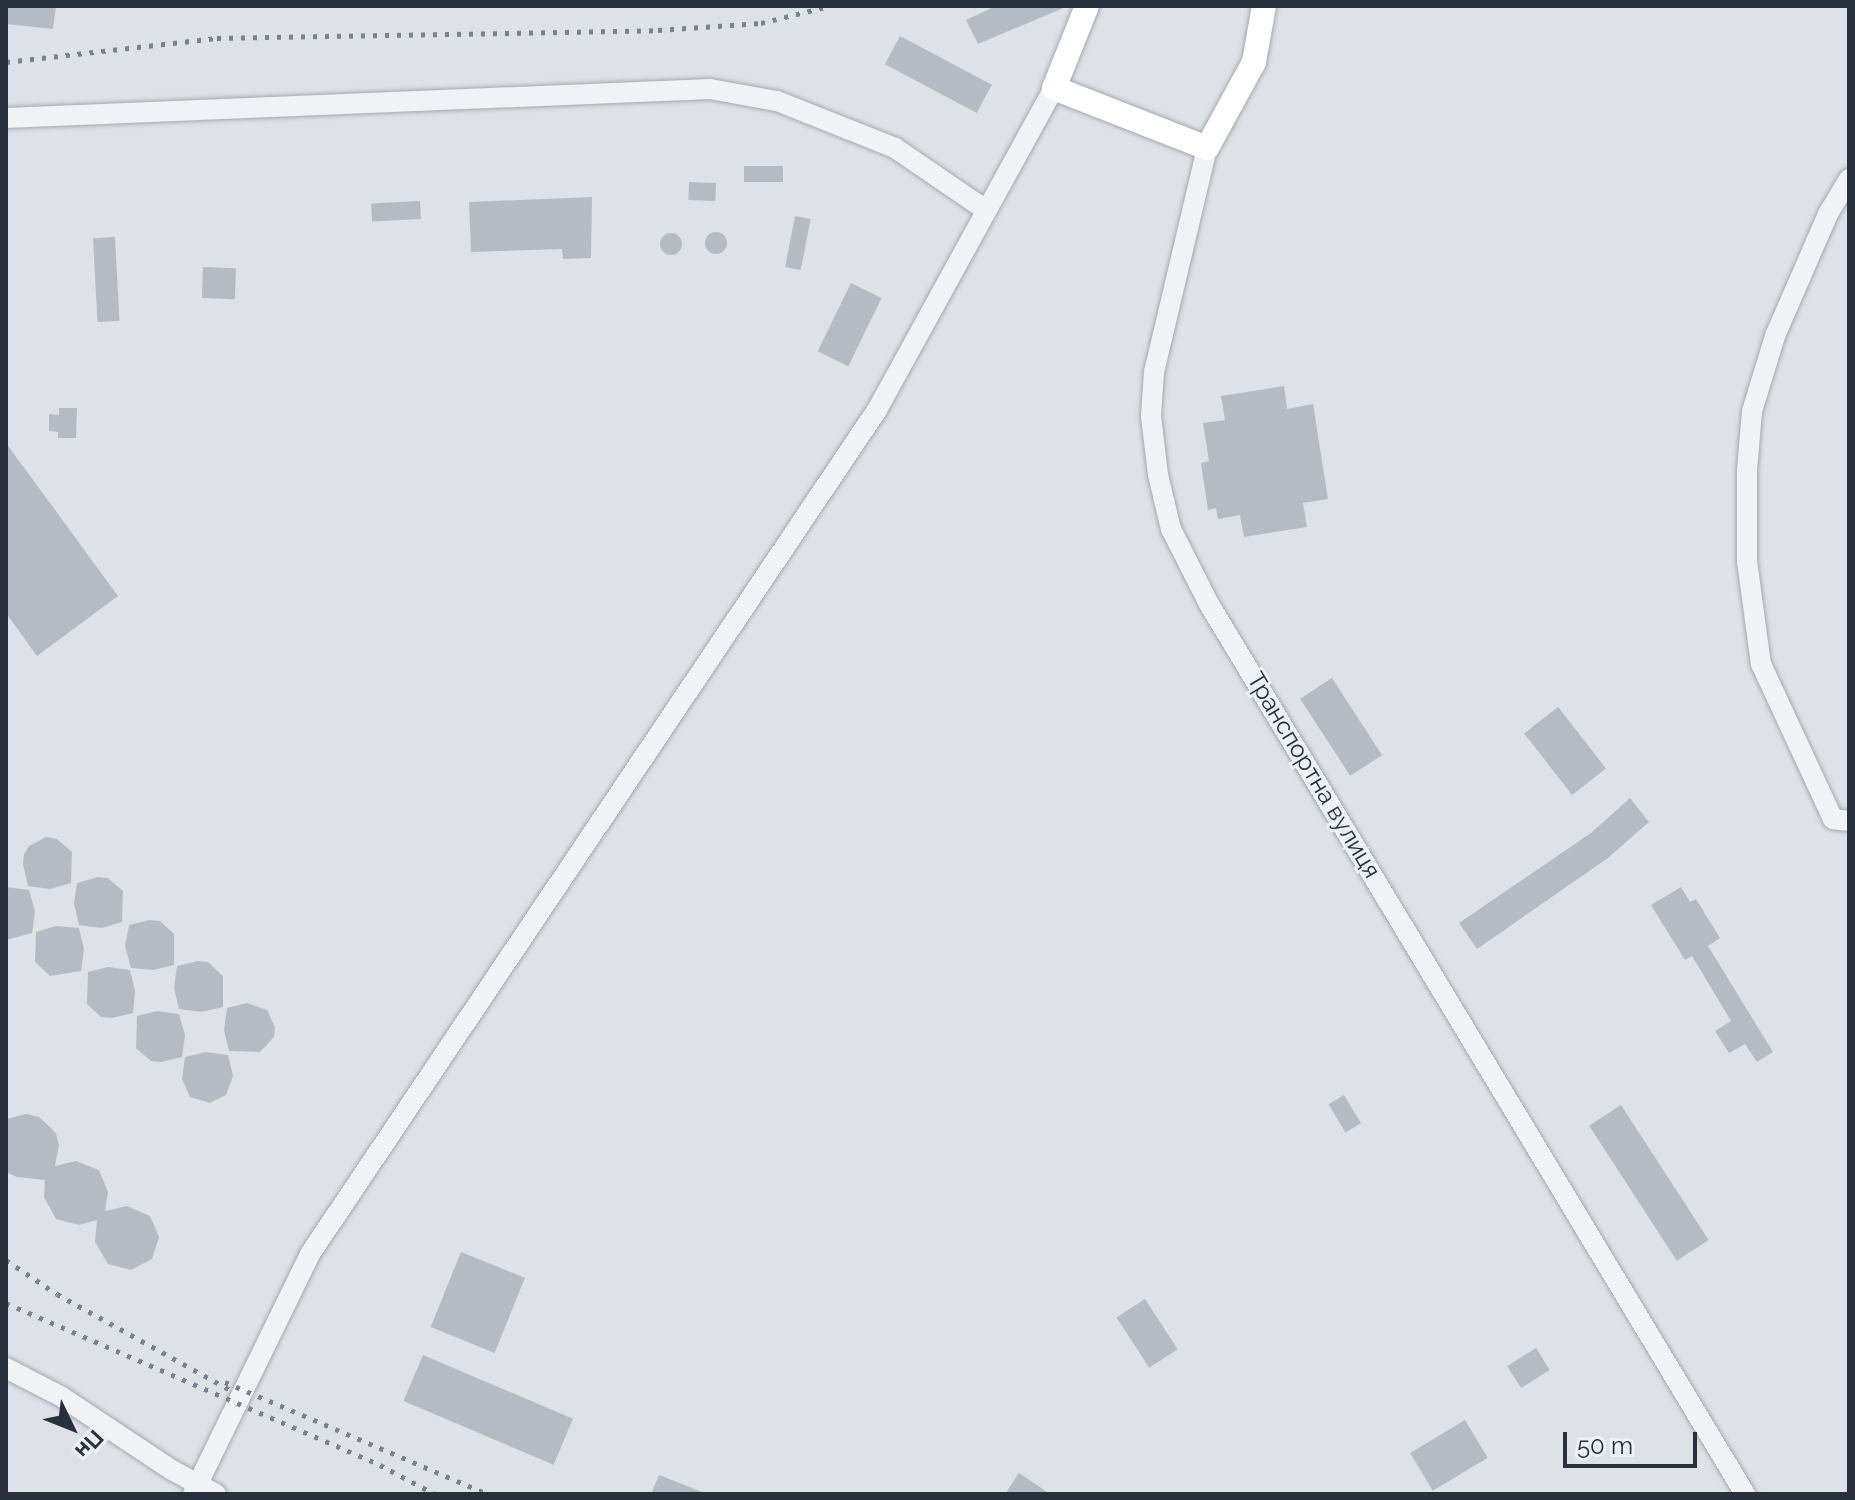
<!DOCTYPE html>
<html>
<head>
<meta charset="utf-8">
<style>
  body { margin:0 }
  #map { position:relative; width:1855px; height:1500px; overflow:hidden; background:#dee2e7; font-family:Raleway,sans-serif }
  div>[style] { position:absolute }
  .building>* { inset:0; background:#b6bbc3; transform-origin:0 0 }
  .round { border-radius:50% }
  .roads { filter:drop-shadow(0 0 2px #a4a9b1) drop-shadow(0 0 2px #a4a9b1) }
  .minor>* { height:20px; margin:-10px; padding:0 10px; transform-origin:10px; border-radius:10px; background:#f1f2f5 }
  .major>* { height:24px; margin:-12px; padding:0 12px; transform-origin:12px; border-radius:12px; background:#fff }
  .rail>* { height:5px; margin-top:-2.5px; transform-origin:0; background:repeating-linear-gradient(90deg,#79828f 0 4px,transparent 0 12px) }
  span { translate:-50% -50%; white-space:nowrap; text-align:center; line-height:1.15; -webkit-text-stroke:6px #edf1f5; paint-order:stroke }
  .street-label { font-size:24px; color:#28303d }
  .frame { position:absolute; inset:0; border:8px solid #28303d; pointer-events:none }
  .north { position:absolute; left:32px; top:1388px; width:80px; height:80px; -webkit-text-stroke:6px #edf1f5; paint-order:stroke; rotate:133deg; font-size:22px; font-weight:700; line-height:32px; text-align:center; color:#28303d }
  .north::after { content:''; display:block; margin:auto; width:28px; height:36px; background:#28303d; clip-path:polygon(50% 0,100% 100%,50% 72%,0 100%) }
  .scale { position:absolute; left:1563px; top:1432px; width:134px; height:36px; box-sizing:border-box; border:4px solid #28303d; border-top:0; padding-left:10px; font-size:24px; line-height:28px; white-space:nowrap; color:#28303d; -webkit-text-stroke:6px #edf1f5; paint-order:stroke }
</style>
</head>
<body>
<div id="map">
  <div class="building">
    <div style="clip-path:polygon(6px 6px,56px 6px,53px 29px,6px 24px)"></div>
    <div style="clip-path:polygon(996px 6px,1068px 6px,978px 44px,966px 20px)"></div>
    <div style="left:900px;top:36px;width:104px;height:32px;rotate:28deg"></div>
    <div style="left:744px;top:166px;width:39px;height:16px"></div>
    <div style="left:689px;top:182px;width:27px;height:18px;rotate:2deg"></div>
    <div style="clip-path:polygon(592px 197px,591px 258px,563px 259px,562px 249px,471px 252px,469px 202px)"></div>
    <div style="left:420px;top:201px;width:18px;height:49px;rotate:87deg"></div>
    <div style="left:795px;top:216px;width:16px;height:52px;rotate:11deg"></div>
    <div class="round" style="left:705px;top:232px;width:22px;height:22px"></div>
    <div class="round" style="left:660px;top:233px;width:22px;height:22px"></div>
    <div style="left:115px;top:237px;width:84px;height:22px;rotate:87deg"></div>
    <div style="left:203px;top:267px;width:33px;height:31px;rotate:2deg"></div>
    <div style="left:851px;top:283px;width:34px;height:76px;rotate:26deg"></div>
    <div style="clip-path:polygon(1284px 386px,1287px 409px,1313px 404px,1328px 499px,1303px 503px,1307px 527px,1244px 537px,1240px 515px,1218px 519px,1216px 508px,1208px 510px,1201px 463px,1209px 461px,1203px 423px,1225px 420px,1221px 396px)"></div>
    <div style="clip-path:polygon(59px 408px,77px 408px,76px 438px,58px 438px,58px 432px,49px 431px,49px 414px,59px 415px)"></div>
    <div style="clip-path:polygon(6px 443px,118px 596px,37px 656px,6px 613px)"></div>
    <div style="left:1332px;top:678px;width:92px;height:38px;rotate:57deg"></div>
    <div style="left:1558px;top:707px;width:78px;height:43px;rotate:52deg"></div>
    <div style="clip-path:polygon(1630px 798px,1649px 822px,1608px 858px,1477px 949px,1459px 923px,1591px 833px)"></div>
    <div style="clip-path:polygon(46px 837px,57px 839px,72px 852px,71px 883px,50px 889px,28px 886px,23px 864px,24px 854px,29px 846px)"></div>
    <div style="clip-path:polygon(98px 877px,108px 878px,123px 891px,122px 922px,102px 928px,79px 925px,74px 904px,77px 883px)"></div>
    <div style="clip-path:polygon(6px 887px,29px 890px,35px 911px,32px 933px,6px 940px)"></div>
    <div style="clip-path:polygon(1681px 887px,1690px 902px,1696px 899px,1720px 938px,1708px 946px,1773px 1052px,1757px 1062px,1745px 1044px,1729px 1053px,1715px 1031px,1731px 1021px,1692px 956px,1685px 960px,1651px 905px)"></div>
    <div style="clip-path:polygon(149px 920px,160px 921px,174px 934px,174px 965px,153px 970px,131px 968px,125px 946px,129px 925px)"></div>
    <div style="clip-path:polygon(56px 926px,79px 928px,84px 949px,81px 971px,50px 976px,35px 962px,36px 932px)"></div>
    <div style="clip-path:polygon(198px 961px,208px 962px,223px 976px,223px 1007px,201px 1012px,179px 1009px,174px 988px,177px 966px)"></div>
    <div style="clip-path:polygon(108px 967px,130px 970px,135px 991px,133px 1013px,112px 1018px,101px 1017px,87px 1004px,88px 972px)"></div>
    <div style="clip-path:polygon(247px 1003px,267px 1010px,275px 1027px,274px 1037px,260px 1052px,229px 1051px,224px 1030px,227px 1008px)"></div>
    <div style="clip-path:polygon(157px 1011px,179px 1014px,185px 1035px,182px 1057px,161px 1062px,151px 1061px,136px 1048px,137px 1016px)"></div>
    <div style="clip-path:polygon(206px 1052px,228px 1055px,233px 1076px,226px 1095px,210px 1103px,190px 1097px,182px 1079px,185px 1057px)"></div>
    <div style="left:1344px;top:1095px;width:33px;height:18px;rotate:59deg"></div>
    <div style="left:1621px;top:1105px;width:161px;height:38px;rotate:57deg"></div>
    <div style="clip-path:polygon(26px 1114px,39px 1117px,56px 1133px,59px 1145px,55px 1166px,76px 1161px,99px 1170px,108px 1192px,105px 1211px,127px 1206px,150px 1216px,159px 1237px,152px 1259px,131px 1270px,108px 1264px,95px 1242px,97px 1220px,79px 1225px,56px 1219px,44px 1197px,45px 1180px,17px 1177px,6px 1172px,6px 1119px)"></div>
    <div style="left:461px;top:1252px;width:69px;height:81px;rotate:22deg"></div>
    <div style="left:1145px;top:1299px;width:60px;height:34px;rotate:57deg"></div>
    <div style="left:1536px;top:1348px;width:26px;height:34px;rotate:58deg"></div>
    <div style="left:423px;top:1355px;width:163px;height:50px;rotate:23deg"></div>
    <div style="left:1465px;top:1420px;width:44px;height:64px;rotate:59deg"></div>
    <div style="clip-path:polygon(1019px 1473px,1050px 1494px,1005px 1494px)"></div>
    <div style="clip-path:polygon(659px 1475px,705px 1493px,705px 1494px,651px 1494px)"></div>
  </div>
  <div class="roads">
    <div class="minor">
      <div style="left:6px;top:118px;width:705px;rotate:-2.36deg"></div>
      <div style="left:710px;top:89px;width:68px;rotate:10.2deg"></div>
      <div style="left:777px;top:101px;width:127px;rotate:21.7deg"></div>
      <div style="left:895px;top:148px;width:110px;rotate:34.3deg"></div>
      <div style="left:1207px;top:148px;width:230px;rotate:103.3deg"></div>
      <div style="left:1154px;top:372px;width:44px;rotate:93.9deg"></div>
      <div style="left:1151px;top:416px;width:59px;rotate:83.2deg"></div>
      <div style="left:1158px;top:475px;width:56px;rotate:76.5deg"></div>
      <div style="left:1171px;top:529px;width:84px;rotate:63.1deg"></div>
      <div style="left:1209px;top:604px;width:1039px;rotate:58.94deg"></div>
      <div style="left:1849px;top:179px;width:41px;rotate:121deg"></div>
      <div style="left:1828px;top:214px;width:133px;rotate:113.5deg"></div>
      <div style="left:1775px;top:336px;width:78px;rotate:107deg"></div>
      <div style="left:1752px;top:411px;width:59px;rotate:94.8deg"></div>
      <div style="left:1747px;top:470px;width:91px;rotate:90deg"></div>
      <div style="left:1747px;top:561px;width:104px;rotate:82.3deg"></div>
      <div style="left:1761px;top:664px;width:171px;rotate:65.1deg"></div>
      <div style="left:1833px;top:819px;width:16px;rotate:7deg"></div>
      <div style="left:6px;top:1368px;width:63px;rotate:27.4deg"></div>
      <div style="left:62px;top:1397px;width:132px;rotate:33.6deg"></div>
      <div style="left:172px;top:1470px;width:50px;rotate:28.6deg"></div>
      <div style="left:193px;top:1494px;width:267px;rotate:-64deg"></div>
      <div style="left:310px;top:1254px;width:1017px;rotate:-56.11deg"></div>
      <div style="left:877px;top:410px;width:367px;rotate:-61.2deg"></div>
    </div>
    <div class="major">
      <div style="left:1087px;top:6px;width:88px;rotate:111.9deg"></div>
      <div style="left:1054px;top:88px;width:164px;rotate:21.4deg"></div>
      <div style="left:1207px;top:148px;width:98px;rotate:-61.3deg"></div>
      <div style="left:1254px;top:62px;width:57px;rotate:-79.9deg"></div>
    </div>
  </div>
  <div class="rail">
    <div style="left:6px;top:62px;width:212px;rotate:-6.5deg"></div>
    <div style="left:217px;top:38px;width:441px;rotate:-1deg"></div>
    <div style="left:658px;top:30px;width:103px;rotate:-3.9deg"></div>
    <div style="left:761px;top:23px;width:70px;rotate:-14deg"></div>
    <div style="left:6px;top:1260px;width:61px;rotate:33.7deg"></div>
    <div style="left:57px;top:1294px;width:202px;rotate:29deg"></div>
    <div style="left:6px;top:1303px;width:408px;rotate:23.4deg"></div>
    <div style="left:380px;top:1465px;width:62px;rotate:27.8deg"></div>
    <div style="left:225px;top:1382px;width:285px;rotate:23.1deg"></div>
  </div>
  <div class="street-label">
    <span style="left:1314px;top:775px;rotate:59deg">Транспортна вулиця</span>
  </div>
  <div class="frame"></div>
  <div class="north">Пн</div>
  <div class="scale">50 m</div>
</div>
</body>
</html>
